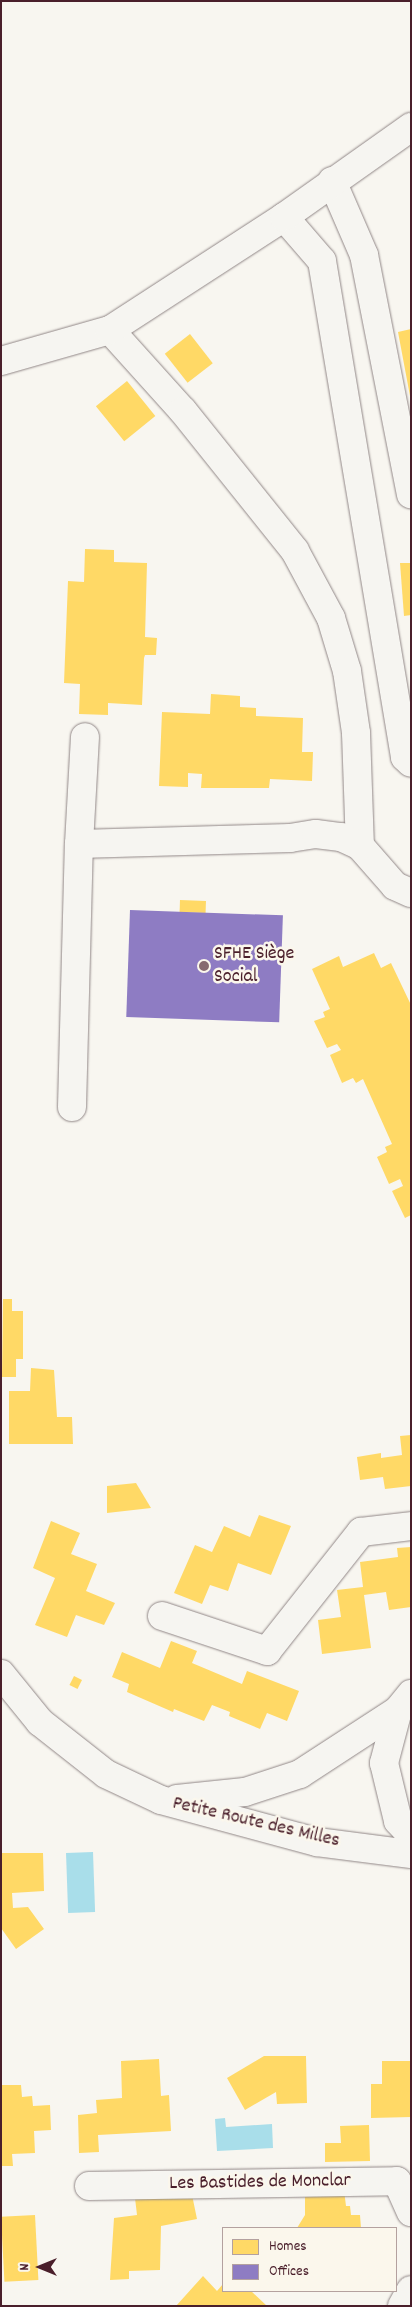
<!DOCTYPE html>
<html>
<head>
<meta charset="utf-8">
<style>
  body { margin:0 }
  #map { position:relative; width:412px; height:2307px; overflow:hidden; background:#f8f6f0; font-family:Dekko,sans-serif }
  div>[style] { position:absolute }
  .water>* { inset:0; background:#a9deea; transform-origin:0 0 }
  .homes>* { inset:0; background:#ffd966; transform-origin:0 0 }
  .offices>* { inset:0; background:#8e7cc3; transform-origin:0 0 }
  .roads { filter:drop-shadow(0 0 1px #918787) drop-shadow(0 0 1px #918787) }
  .minor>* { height:28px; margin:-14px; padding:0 14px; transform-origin:14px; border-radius:14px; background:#f6f5f1 }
  .secondary>* { height:28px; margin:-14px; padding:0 14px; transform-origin:14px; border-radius:14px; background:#f6f5f1 }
  .dots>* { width:14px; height:14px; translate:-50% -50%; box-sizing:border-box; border:2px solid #fbf7ec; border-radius:50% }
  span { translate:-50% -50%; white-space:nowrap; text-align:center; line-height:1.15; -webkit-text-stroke:5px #fbf7ec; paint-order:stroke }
  .poi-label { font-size:20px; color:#4a1f2b }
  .left { translate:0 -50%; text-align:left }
  .street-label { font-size:20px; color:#4a1f2b }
  .frame { position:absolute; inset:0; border:2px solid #4a1f2b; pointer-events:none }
  .legend { position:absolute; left:222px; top:2227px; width:175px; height:65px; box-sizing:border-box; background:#fbf7ec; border:1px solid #b4a19f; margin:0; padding:6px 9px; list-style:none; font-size:15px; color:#4a1f2b }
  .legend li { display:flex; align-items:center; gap:10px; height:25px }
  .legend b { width:25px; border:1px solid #b4a19f }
  .north { position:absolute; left:15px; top:2242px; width:50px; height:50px; -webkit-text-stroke:4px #fbf7ec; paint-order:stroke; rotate:270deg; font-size:14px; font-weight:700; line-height:20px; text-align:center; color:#4a1f2b }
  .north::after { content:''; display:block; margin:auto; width:18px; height:22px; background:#4a1f2b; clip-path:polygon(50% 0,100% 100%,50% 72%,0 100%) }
</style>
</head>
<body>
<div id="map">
  <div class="water">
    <div style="left:93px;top:1852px;width:60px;height:27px;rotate:88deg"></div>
    <div style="clip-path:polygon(225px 2118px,226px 2127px,272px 2124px,273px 2148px,217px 2151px,215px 2119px)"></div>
  </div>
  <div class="homes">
    <div style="clip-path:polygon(411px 329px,411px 396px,410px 396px,398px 332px)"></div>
    <div style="left:190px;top:334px;width:37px;height:32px;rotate:52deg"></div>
    <div style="left:127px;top:381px;width:45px;height:40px;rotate:51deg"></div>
    <div style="clip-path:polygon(85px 549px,114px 550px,114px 562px,147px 563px,145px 637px,157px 638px,156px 655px,145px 655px,144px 658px,142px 705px,108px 703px,108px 715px,79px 714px,80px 684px,64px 683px,68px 581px,84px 582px)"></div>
    <div style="clip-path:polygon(400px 563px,411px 563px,411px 615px,404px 616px)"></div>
    <div style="clip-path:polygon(211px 694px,240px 696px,240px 707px,256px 708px,256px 716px,303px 718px,302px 752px,313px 752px,312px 781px,270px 779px,269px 788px,201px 788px,202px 774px,188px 773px,188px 787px,159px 786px,162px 712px,210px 714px)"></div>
    <div style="left:180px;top:900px;width:26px;height:12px;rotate:2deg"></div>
    <div style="clip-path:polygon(374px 953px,381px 968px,391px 963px,411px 1005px,411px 1215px,405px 1218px,392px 1191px,403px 1186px,400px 1179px,389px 1184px,377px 1157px,387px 1152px,385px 1147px,392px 1144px,363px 1079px,356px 1083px,353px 1078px,342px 1083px,330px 1055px,341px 1050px,337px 1044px,327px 1048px,314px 1021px,325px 1017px,323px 1012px,330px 1009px,312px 969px,339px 956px,343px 967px)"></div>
    <div style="clip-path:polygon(3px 1299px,12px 1299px,12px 1311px,23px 1311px,23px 1359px,16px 1359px,16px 1377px,2px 1377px)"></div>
    <div style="clip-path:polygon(31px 1368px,54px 1370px,57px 1417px,72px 1417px,73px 1444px,9px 1444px,9px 1391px,30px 1391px)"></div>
    <div style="clip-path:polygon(411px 1435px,411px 1486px,385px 1489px,383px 1477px,360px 1480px,357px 1457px,381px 1453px,381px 1458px,402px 1455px,400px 1436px)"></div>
    <div style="clip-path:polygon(136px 1483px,151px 1508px,107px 1513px,107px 1486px)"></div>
    <div style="clip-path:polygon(259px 1515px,291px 1526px,271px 1575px,238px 1563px,228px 1591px,210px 1585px,202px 1604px,174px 1593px,195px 1545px,212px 1552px,224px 1526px,250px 1537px)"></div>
    <div style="clip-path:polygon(51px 1521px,80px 1533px,71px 1554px,97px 1564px,86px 1591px,115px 1603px,104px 1625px,76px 1615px,67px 1637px,35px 1625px,55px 1578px,33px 1568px)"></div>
    <div style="clip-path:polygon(411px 1547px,411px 1607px,389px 1610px,386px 1592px,364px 1595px,371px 1648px,322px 1654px,318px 1620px,341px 1617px,337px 1590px,363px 1587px,360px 1562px,398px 1557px,397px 1548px)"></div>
    <div style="clip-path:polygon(171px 1641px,197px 1651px,192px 1663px,242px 1684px,247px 1671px,299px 1691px,287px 1721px,267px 1713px,260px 1729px,229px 1716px,230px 1712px,212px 1705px,204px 1721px,174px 1709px,173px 1712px,127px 1692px,129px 1684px,112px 1677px,122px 1652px,160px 1668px)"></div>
    <div style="left:74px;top:1676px;width:9px;height:10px;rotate:27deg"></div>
    <div style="clip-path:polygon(2px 1853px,43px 1853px,44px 1891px,12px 1893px,13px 1908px,28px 1907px,44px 1929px,16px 1949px,1px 1928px)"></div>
    <div style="clip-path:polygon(264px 2056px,306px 2056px,307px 2103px,277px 2104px,276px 2092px,245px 2110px,227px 2078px)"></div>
    <div style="clip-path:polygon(159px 2059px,161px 2096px,169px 2095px,171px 2131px,98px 2135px,99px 2152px,79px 2153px,78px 2115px,97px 2113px,96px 2100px,122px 2098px,121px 2061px)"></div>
    <div style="clip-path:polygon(382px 2061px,411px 2061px,411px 2117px,371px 2118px,371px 2084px,382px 2084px)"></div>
    <div style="clip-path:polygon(1px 2085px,21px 2085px,22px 2097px,32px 2096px,33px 2106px,50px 2105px,51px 2130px,34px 2131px,35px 2153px,12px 2154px,13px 2166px,1px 2166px)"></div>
    <div style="clip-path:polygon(369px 2125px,370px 2161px,325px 2162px,325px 2143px,341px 2143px,340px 2126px)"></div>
    <div style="clip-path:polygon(191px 2190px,197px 2219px,161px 2226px,160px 2270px,129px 2271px,129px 2279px,110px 2280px,114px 2218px,137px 2215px,135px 2198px)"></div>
    <div style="clip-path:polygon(305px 2190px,344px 2190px,346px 2206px,350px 2206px,351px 2215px,360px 2215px,361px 2228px,297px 2228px,305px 2215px)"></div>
    <div style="left:35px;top:2215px;width:65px;height:34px;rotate:87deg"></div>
    <div style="clip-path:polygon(203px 2276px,217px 2291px,223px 2284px,223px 2291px,251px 2291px,267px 2306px,176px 2306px)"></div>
  </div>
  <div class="offices">
    <div style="left:130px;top:910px;width:153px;height:107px;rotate:2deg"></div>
  </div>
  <div class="roads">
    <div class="minor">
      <div style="left:332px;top:181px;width:81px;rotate:66.6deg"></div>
      <div style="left:364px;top:255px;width:244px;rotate:78.9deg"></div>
      <div style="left:284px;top:217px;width:58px;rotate:49.2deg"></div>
      <div style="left:322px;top:261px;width:503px;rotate:80.5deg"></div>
      <div style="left:405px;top:757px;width:8px;rotate:45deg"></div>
      <div style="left:110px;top:330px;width:109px;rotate:48deg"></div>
      <div style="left:183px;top:411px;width:179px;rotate:51.3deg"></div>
      <div style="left:295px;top:551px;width:76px;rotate:61.8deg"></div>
      <div style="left:331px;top:618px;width:55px;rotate:73.2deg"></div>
      <div style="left:347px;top:671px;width:63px;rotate:81.7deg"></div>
      <div style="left:356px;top:733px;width:113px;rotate:88deg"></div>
      <div style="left:360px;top:846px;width:53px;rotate:48.8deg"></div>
      <div style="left:395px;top:886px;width:17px;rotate:24deg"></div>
      <div style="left:1px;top:361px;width:113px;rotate:-15.9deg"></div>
      <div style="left:110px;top:330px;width:207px;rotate:-33deg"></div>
      <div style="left:284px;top:217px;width:156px;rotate:-35.3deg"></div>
      <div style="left:79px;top:844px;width:107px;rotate:-86.8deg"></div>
      <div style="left:72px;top:1107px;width:263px;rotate:-88.5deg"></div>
      <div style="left:79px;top:844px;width:211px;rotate:-1.6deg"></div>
      <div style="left:290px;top:838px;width:26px;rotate:-9deg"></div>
      <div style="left:316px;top:834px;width:25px;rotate:7deg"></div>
      <div style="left:341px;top:837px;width:21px;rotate:25deg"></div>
      <div style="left:162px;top:1616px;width:111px;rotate:18.4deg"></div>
      <div style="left:267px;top:1651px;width:152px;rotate:-51.7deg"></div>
      <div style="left:361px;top:1532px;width:50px;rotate:-6.8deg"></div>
      <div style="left:89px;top:2186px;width:308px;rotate:-0.9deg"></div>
      <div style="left:397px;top:2181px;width:34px;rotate:66deg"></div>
      <div style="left:402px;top:2306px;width:18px;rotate:-61deg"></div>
    </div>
    <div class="secondary">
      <div style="left:1px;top:1674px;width:62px;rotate:50.9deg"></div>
      <div style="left:40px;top:1722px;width:84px;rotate:38.2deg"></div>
      <div style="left:106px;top:1774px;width:61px;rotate:25.3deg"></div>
      <div style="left:161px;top:1800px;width:162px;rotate:15.1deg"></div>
      <div style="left:317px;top:1842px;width:95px;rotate:7.3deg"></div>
      <div style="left:411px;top:1694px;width:21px;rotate:129deg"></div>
      <div style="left:398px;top:1710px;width:55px;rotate:104.8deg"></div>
      <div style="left:384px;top:1763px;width:60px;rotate:76.4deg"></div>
      <div style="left:398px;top:1821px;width:19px;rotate:47deg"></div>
      <div style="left:177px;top:1799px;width:68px;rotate:-5.9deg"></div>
      <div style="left:245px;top:1792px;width:58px;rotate:-18.1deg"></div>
      <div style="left:300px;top:1774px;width:117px;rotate:-33.1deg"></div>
    </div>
  </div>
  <div class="dots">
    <div style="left:204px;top:966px;background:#876a70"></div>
  </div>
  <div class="poi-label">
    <span class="left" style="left:214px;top:966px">SFHE Siège<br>Social</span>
  </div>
  <div class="street-label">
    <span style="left:256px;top:1823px;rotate:13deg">Petite Route des Milles</span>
    <span style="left:260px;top:2183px;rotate:-1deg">Les Bastides de Monclar</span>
  </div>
  <div class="frame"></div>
  <ul class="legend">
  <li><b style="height:14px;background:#ffd966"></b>Homes</li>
  <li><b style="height:14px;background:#8e7cc3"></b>Offices</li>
  </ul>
  <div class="north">N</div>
</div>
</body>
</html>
